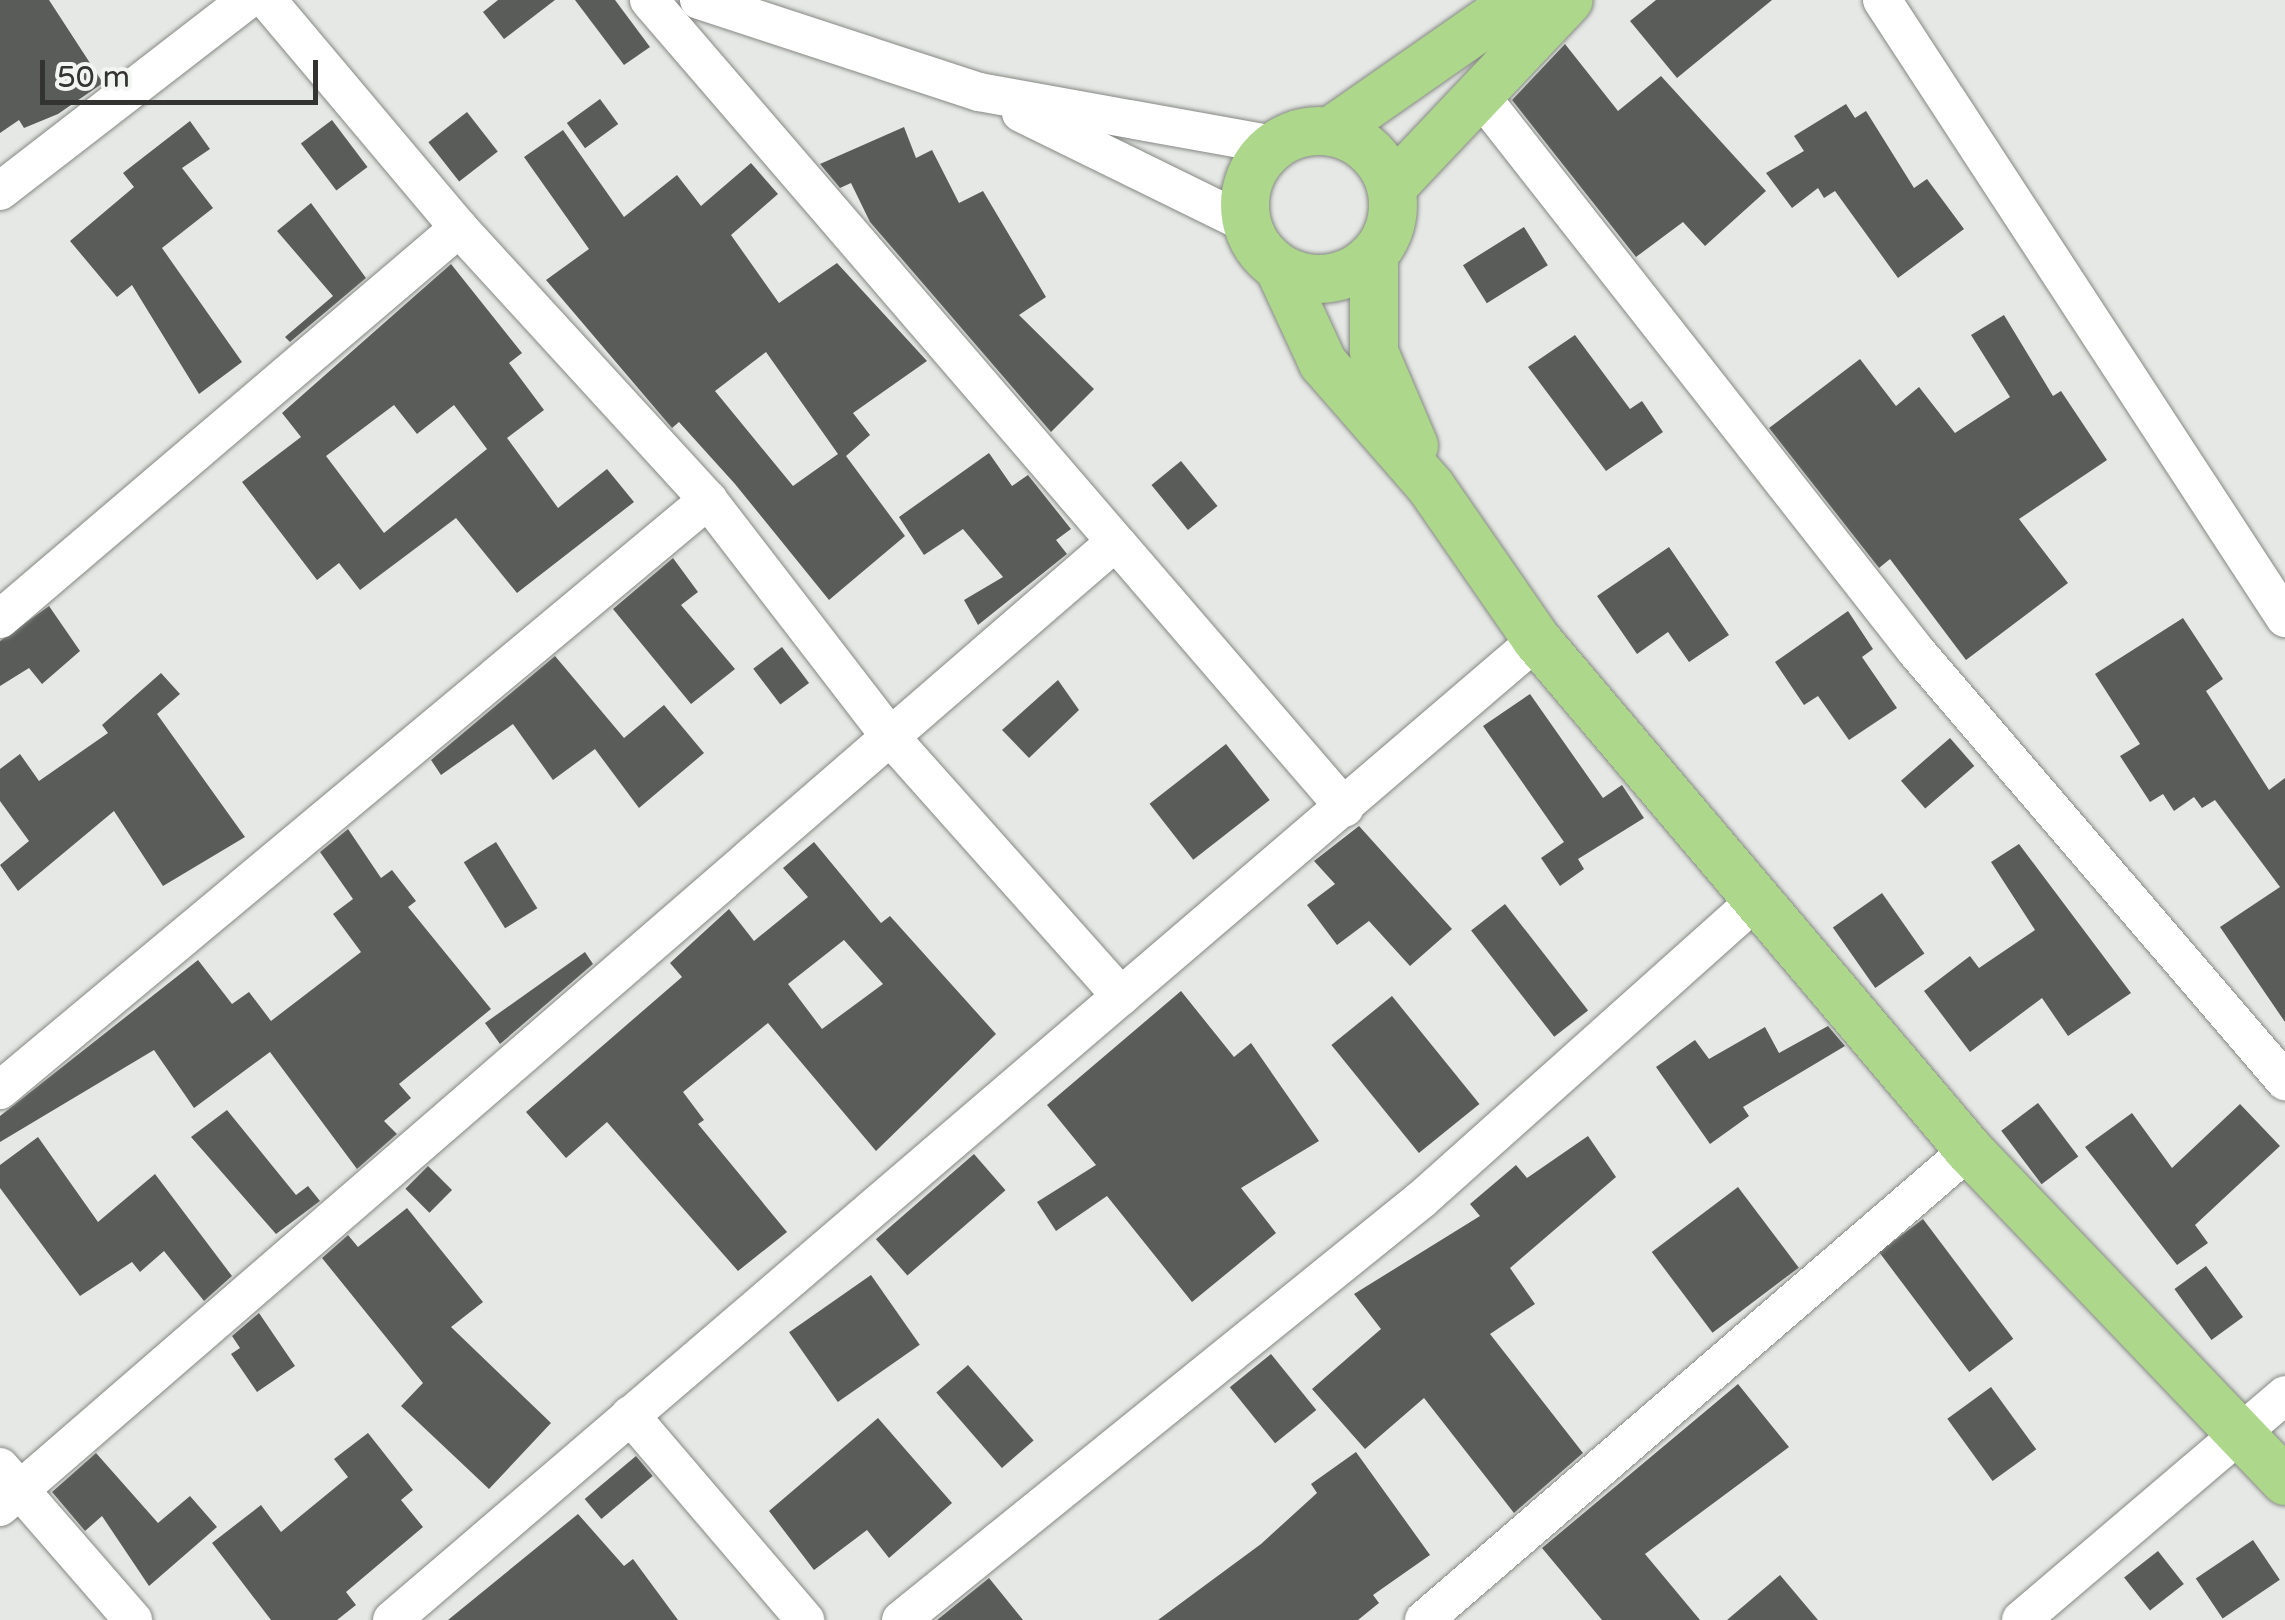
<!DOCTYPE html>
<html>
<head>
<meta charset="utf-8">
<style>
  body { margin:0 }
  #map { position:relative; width:2285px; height:1620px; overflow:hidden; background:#e5e8e4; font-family:"Varela Round",sans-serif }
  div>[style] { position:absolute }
  .building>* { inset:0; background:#5a5c59; transform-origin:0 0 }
  .roads { filter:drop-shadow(0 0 2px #868884) drop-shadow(0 0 2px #868884) }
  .minor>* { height:38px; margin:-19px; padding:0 19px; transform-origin:19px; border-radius:19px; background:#fff }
  .major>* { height:48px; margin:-24px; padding:0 24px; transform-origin:24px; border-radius:24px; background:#add78b }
  .major>.ring { margin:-24px; padding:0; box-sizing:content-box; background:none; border:48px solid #add78b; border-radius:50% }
  span { translate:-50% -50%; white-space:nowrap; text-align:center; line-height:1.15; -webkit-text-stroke:10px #f2f5f1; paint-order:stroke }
  .scale { position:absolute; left:40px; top:60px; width:278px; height:45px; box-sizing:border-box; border:5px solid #333432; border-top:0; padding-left:12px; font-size:30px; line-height:35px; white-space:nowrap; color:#333432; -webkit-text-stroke:8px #f2f5f1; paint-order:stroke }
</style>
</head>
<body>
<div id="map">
  <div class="building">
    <div style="clip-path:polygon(0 0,49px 0,103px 83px,58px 114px,24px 128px,19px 120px,0 133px)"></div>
    <div style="clip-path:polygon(498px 0,555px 0,504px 39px,483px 12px)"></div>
    <div style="clip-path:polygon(575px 0,615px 0,650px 47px,624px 65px)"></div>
    <div style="clip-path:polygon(1656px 0,1772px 0,1677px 78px,1630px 21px)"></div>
    <div style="clip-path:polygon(1565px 44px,1618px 111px,1661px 76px,1766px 191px,1705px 246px,1683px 222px,1636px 257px,1512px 100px)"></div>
    <div style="left:600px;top:99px;width:31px;height:41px;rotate:54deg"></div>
    <div style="clip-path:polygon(1846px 104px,1855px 118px,1866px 111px,1914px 188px,1927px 179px,1964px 229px,1898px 278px,1835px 191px,1824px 198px,1818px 188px,1792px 208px,1766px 173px,1804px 151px,1794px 136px)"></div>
    <div style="left:467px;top:112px;width:50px;height:49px;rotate:52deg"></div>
    <div style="left:332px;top:120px;width:59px;height:39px;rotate:53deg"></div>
    <div style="clip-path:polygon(190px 121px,210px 149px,182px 168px,213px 208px,162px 248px,242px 362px,199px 394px,132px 285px,117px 297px,70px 241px,134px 187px,123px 173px)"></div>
    <div style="clip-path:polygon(904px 127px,916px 158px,932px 150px,959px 203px,983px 191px,1046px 297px,1019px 315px,1094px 389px,1051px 432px,870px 222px,851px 183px,840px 188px,820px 164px)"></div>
    <div style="clip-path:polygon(evenodd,563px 130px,624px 217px,677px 175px,701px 206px,751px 163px,778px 194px,731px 235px,779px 303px,837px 263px,927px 361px,853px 413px,870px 435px,846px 456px,905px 536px,829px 600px,735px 484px,679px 422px,672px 428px,546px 280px,589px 249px,524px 157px,563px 130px,766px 352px,838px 454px,793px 486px,715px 391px,766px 352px)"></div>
    <div style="clip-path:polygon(311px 203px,366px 278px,290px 342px,285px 337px,333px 296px,277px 231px)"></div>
    <div style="left:1524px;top:227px;width:45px;height:72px;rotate:58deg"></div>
    <div style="clip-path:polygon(evenodd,451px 264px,522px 353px,509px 363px,544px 410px,507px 438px,558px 508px,607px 469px,634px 502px,517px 593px,456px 518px,360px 590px,339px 563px,317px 580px,242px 482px,301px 437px,282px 413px,451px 264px,394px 405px,417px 434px,454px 405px,487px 449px,384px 533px,326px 456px,394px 405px)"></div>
    <div style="clip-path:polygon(2004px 315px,2053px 396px,2061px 391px,2107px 460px,2019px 519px,2068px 583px,1966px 660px,1890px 559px,1879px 568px,1769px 428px,1860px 359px,1896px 406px,1919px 387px,1955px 433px,2010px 397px,1971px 335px)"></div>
    <div style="clip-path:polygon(1575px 335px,1630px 409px,1642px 401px,1663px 432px,1606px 471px,1528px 367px)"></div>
    <div style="clip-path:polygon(989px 453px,1012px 486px,1028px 475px,1071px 529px,1056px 540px,1067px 554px,978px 625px,964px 600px,1003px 577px,963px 529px,924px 555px,899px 517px)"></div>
    <div style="left:1181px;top:461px;width:58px;height:38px;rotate:51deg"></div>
    <div style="clip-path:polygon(1669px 547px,1729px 635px,1689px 662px,1668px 632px,1637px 654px,1597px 596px)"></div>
    <div style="clip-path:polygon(673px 558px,698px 592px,681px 605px,735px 669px,691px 704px,613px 609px)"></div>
    <div style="clip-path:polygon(49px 606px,80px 651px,42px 684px,29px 668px,0 686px,0 641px)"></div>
    <div style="clip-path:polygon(1848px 611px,1873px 649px,1862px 657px,1897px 708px,1849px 740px,1818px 696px,1804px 705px,1775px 662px)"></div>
    <div style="clip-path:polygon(2183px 618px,2223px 679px,2206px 691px,2269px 790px,2285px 778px,2285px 1022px,2220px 927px,2280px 887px,2215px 800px,2202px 808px,2194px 797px,2174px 811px,2163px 794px,2150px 802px,2120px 756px,2140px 744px,2095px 674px)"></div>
    <div style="left:782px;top:647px;width:45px;height:36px;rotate:53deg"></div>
    <div style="clip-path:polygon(555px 656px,624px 738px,664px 705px,704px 753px,639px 808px,595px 749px,553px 780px,513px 724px,441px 775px,431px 760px)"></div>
    <div style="clip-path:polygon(161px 673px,180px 694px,157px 714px,245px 837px,163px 886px,114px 811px,18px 891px,0 865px,29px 841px,0 801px,0 769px,20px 754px,39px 781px,108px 733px,102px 725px)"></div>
    <div style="clip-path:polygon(1058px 680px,1079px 710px,1029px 758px,1002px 730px)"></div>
    <div style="clip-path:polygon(1530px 694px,1603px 798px,1622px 785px,1644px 818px,1578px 859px,1584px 869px,1560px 886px,1541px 858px,1564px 842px,1483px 726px)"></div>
    <div style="left:1950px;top:738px;width:37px;height:65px;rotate:49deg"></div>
    <div style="left:1226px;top:744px;width:71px;height:97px;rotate:52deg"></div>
    <div style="clip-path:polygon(1359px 826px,1452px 929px,1410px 966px,1369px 921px,1337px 945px,1307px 905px,1335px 884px,1314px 861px)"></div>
    <div style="clip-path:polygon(348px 829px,381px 878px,392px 870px,416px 901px,408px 907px,491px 1009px,399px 1084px,411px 1098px,384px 1121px,397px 1134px,357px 1169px,270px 1052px,194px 1108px,154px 1050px,0 1142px,0 1116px,198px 960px,232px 1004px,249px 992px,271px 1021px,361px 952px,333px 914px,353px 899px,320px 852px)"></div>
    <div style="left:496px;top:842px;width:78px;height:38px;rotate:58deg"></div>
    <div style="clip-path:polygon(evenodd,814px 842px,881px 923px,890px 916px,996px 1034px,876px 1151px,768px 1023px,683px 1092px,704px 1120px,698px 1124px,787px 1232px,738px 1271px,607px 1122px,566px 1158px,526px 1112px,682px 977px,670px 963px,729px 909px,754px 941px,808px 897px,783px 868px,814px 842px,844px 940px,883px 984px,822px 1029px,788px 984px,844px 940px)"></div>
    <div style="clip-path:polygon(2019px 844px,2131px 993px,2068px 1036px,2042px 998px,1970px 1052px,1924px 991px,1970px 956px,1979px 968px,2035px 930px,1991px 862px)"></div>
    <div style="left:1882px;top:893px;width:74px;height:60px;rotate:55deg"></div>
    <div style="left:1505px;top:904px;width:135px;height:43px;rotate:52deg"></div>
    <div style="clip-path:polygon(585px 952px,593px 964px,500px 1044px,485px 1023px)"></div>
    <div style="clip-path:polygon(1181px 991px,1234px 1057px,1251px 1043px,1319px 1141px,1241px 1188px,1276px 1233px,1192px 1302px,1107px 1196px,1056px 1231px,1037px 1202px,1096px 1165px,1047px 1105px)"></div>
    <div style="left:1392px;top:996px;width:139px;height:78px;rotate:51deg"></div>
    <div style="clip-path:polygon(1828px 1026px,1845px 1046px,1743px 1107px,1749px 1116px,1710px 1144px,1656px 1067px,1695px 1040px,1709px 1059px,1765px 1027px,1779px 1053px)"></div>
    <div style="left:2038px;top:1103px;width:67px;height:46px;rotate:53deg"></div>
    <div style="clip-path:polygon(2240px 1104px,2280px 1146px,2195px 1225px,2208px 1243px,2177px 1265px,2085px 1147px,2132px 1113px,2172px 1168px)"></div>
    <div style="clip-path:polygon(227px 1110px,296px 1195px,308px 1186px,320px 1201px,276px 1234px,191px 1137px)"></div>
    <div style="clip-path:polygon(1588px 1136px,1616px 1177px,1510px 1268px,1535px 1304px,1490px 1334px,1583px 1453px,1514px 1513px,1424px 1398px,1365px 1449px,1312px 1389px,1381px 1329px,1354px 1294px,1480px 1216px,1470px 1204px,1516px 1165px,1527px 1178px)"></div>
    <div style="clip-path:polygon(38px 1137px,98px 1222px,155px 1174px,232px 1276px,204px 1301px,164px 1251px,140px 1272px,132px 1262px,80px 1296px,0 1188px,0 1165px)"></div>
    <div style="left:974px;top:1154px;width:48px;height:130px;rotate:49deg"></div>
    <div style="left:428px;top:1166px;width:34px;height:32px;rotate:45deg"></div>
    <div style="left:1738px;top:1187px;width:101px;height:108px;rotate:53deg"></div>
    <div style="clip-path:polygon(407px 1208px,483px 1302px,451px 1327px,551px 1423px,489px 1489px,401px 1406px,423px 1383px,322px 1258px,348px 1235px,358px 1247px)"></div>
    <div style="left:1923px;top:1219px;width:150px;height:55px;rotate:53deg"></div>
    <div style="left:2206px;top:1266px;width:63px;height:39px;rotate:54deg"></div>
    <div style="left:871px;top:1275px;width:85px;height:100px;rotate:55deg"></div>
    <div style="clip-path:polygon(259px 1313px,295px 1366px,257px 1392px,231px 1354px,240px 1348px,232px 1336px)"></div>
    <div style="left:1271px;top:1354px;width:72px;height:53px;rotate:51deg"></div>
    <div style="left:968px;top:1365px;width:100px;height:42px;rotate:49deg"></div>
    <div style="clip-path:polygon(1738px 1384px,1789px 1447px,1645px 1554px,1700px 1620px,1602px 1620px,1542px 1548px)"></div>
    <div style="left:1991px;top:1387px;width:77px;height:54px;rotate:54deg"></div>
    <div style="clip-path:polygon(878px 1418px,952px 1503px,889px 1558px,867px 1530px,814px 1570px,769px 1511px)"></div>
    <div style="clip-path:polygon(368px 1433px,413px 1490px,401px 1500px,423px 1527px,346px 1592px,356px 1605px,337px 1620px,271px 1620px,212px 1543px,261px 1505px,281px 1532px,348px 1477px,334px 1459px)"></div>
    <div style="clip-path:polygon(1356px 1452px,1430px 1555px,1373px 1595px,1379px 1603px,1358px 1620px,1158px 1620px,1261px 1544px,1317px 1493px,1311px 1484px)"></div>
    <div style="clip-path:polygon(96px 1453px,158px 1523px,190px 1496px,217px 1527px,149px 1586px,102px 1516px,85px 1531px,52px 1492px)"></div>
    <div style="left:636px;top:1456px;width:26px;height:67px;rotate:50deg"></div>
    <div style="clip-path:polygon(578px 1514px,624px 1566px,633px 1559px,678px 1620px,448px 1620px)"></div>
    <div style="left:2253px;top:1540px;width:48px;height:69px;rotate:56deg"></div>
    <div style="left:2158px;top:1551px;width:42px;height:43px;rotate:52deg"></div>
    <div style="clip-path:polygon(1780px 1575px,1818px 1620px,1727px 1620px)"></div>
    <div style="clip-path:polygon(989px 1578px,1023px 1620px,937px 1620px)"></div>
  </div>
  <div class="roads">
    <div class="minor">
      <div style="left:267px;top:0;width:298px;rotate:49.9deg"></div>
      <div style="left:459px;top:228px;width:369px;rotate:47.5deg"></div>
      <div style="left:708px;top:500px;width:303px;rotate:52.4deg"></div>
      <div style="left:893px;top:740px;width:343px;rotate:48.3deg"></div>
      <div style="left:649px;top:0;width:1066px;rotate:49.26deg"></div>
      <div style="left:699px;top:0;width:295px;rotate:18.2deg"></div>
      <div style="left:979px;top:92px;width:301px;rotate:10.2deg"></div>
      <div style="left:1882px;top:0;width:738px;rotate:56.89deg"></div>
      <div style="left:1479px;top:94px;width:708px;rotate:51.88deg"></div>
      <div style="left:1916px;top:651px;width:567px;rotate:49.37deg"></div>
      <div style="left:1021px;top:113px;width:250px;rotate:26.1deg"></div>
      <div style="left:0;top:191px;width:312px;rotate:-37.7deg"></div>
      <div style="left:0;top:619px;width:603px;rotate:-40.43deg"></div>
      <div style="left:0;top:1090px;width:922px;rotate:-39.81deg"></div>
      <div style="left:630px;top:1415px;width:270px;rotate:49.5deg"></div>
      <div style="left:0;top:1467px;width:203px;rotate:49deg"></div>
      <div style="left:0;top:1507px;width:1472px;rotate:-40.87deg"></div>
      <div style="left:392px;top:1620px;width:1507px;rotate:-40.56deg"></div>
      <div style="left:901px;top:1620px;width:670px;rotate:-38.94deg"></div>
      <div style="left:1422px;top:1199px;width:449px;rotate:-41.8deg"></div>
      <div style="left:1424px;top:1620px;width:720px;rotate:-40.77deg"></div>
      <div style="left:2021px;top:1620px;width:347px;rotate:-40.4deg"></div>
    </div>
    <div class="major">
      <div style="left:1331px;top:131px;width:229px;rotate:-34.9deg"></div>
      <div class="ring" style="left:1245px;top:131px;width:100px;height:100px"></div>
      <div style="left:1392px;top:187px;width:257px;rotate:-46.6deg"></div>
      <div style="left:1374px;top:256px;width:96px;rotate:90deg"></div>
      <div style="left:1374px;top:352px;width:102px;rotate:66.9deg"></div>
      <div style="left:1280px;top:270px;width:102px;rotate:65.2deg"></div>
      <div style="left:1323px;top:363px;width:164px;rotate:48.9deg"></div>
      <div style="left:1431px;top:487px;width:186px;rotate:55.3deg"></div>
      <div style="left:1537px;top:640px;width:668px;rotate:49.73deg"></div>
      <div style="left:1969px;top:1150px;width:458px;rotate:46.3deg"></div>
    </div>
  </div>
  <div class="scale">50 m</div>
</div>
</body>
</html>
